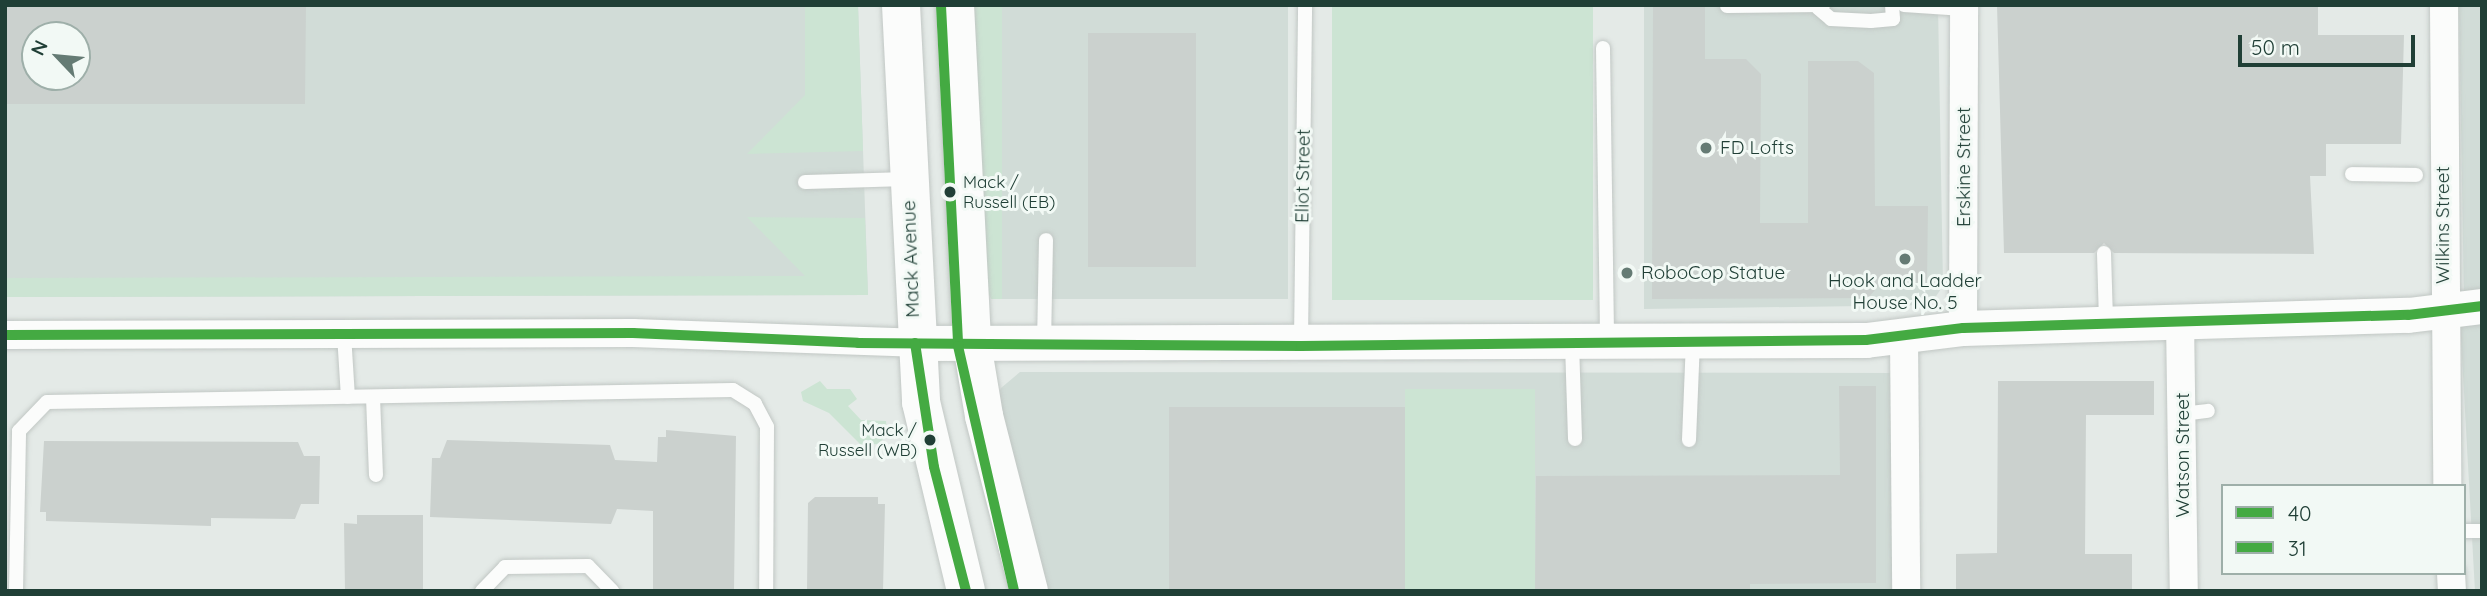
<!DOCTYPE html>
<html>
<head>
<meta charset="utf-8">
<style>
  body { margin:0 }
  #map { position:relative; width:2487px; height:596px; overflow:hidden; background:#e4eae7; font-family:Quicksand,sans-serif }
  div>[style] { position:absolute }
  .built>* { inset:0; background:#d1dcd7; transform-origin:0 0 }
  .green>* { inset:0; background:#cce4d3; transform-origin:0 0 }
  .building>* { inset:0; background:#cbd1ce; transform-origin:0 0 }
  .roads { filter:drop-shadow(0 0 2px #c1c7c4) drop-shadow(0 0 2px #c1c7c4) }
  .service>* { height:14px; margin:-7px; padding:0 7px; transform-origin:7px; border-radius:7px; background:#fbfcfb }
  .minor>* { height:28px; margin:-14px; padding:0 14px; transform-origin:14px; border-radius:14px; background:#fbfcfb }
  .tertiary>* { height:35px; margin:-17.5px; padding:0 17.5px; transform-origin:17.5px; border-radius:17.5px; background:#fbfcfb }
  .secondary>* { height:38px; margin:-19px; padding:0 19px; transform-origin:19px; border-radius:19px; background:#fbfcfb }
  .bus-1>* { height:10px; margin:-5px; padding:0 5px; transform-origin:5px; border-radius:5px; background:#44aa42 }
  .bus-2>* { height:10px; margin:-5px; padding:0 5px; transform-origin:5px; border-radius:5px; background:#44aa42 }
  .dots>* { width:19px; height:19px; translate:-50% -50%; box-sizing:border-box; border:4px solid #f2f9f5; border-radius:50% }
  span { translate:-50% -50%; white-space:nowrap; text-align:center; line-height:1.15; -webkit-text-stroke:6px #f2f9f5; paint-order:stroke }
  .bus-label { font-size:17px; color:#203f36 }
  .left { translate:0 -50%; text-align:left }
  .right { translate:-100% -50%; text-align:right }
  .poi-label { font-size:19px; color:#203f36 }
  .street-label { font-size:19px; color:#203f36 }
  .frame { position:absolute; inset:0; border:7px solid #203f36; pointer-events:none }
  .legend { position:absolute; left:2221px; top:484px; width:245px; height:91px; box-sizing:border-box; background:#f2f9f5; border:2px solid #9eafa9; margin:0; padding:9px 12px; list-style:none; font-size:21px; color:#203f36 }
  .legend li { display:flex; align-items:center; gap:14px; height:35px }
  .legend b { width:35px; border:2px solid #9eafa9 }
  .north { position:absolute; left:21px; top:21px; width:70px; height:70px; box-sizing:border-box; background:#f2f9f5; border:2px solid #9eafa9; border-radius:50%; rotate:296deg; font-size:19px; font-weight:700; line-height:28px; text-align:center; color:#203f36 }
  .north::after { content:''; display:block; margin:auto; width:24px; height:32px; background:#657b74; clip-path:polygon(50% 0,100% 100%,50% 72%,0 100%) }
  .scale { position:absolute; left:2238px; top:35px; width:177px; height:32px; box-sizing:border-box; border:4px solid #203f36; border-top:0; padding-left:9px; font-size:21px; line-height:24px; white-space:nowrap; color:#203f36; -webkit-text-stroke:5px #f2f9f5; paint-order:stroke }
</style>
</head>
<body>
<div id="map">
  <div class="built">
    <div style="clip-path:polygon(evenodd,5px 5px,858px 5px,868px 295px,5px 297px,5px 5px,35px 35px,77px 35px,77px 77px,35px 77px,35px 35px)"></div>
    <div style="left:1002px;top:5px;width:286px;height:294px"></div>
    <div style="clip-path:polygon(1644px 5px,1938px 5px,1943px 286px,1930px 305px,1644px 309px)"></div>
    <div style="clip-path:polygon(2459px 5px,2482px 5px,2482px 303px,2464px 304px)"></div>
    <div style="clip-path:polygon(2460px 321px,2482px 321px,2482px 591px,2475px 591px)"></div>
    <div style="clip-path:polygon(1020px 372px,1896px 373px,1897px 591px,1044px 591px,995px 402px,1001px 388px)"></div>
  </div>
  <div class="green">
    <div style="clip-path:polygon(805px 5px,858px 5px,863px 151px,747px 154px,805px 95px)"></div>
    <div style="clip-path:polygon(973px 5px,1002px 5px,1002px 299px,991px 299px,988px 292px)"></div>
    <div style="left:1332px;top:5px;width:261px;height:295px"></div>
    <div style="clip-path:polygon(747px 217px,865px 218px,868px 295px,5px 297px,5px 278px,805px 276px)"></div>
    <div style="clip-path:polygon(820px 381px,827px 389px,850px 389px,857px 399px,848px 406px,861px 420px,886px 421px,887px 435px,878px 444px,861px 445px,829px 413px,803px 401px,801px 392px)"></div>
    <div style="left:1405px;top:389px;width:130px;height:202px"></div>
  </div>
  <div class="building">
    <div style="clip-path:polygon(evenodd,5px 5px,306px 5px,305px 104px,5px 104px,5px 5px,35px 35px,77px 35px,77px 77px,35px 77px,35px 35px)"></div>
    <div style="clip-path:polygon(1653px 5px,1705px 5px,1705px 59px,1746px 59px,1761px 74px,1760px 223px,1808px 223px,1808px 61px,1858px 61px,1874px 73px,1875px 206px,1928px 206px,1927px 283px,1882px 282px,1868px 298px,1652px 299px)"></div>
    <div style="clip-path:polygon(1997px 5px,2318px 5px,2318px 35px,2404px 35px,2401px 144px,2326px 144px,2326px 176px,2310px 176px,2314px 254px,2114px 253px,2104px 243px,2094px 253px,2004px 253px)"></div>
    <div style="left:1088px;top:33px;width:108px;height:234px"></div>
    <div style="clip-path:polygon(1998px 381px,2154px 381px,2154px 415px,2086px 415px,2085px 554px,2132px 554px,2132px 591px,1956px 591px,1956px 554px,1997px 553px)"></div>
    <div style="clip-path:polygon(1839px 386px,1876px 386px,1876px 583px,1750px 584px,1750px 591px,1535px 591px,1536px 476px,1840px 475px)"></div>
    <div style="left:1405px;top:407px;width:184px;height:236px;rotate:90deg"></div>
    <div style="clip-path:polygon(666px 430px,736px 436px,734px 591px,653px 591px,653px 511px,617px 509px,611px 524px,430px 517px,432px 458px,440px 458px,447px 440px,610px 445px,615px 460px,657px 462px,658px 437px,666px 437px)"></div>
    <div style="clip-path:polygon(44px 441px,298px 442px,304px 456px,320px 456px,319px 504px,301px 504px,295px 519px,211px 518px,211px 526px,46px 521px,46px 512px,40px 512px)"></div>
    <div style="clip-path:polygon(815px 497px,878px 497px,878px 504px,885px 504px,883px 591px,807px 591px,808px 503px)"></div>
    <div style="clip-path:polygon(357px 515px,423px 515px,423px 591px,345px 591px,344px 523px,357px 524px)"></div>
  </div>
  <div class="roads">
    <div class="service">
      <div style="left:1904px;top:5px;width:60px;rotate:3.8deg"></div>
      <div style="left:1727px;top:6px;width:96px;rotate:-0.6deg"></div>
      <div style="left:1818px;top:8px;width:17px;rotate:40deg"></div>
      <div style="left:1831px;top:19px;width:40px;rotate:2.9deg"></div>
      <div style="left:1871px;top:21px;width:22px;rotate:-5deg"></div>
      <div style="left:1893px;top:19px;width:14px;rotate:-94deg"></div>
      <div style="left:1603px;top:48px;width:293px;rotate:89.2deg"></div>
      <div style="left:2352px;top:174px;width:64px;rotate:0.9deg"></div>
      <div style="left:805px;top:182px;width:103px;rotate:-1.7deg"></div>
      <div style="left:2104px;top:253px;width:69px;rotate:88.3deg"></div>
      <div style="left:344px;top:334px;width:63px;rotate:86.4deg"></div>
      <div style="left:1301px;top:341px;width:336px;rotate:-89.3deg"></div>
      <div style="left:1572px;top:343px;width:96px;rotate:88.2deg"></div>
      <div style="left:1044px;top:344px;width:104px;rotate:-88.9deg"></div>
      <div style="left:373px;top:397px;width:78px;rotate:87.8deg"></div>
      <div style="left:2182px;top:414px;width:26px;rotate:-7deg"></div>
      <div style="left:1689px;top:440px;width:98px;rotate:-87.7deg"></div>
      <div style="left:2464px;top:531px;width:18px"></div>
      <div style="left:16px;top:591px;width:160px;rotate:-88.9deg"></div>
      <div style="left:19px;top:431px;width:40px;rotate:-46deg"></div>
      <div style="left:47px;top:402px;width:686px;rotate:-1deg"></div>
      <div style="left:733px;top:390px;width:26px;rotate:32deg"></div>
      <div style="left:755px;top:404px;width:26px;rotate:62deg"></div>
      <div style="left:767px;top:427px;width:164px;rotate:90.3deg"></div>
      <div style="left:482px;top:591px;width:33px;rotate:-46deg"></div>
      <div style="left:505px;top:567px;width:83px;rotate:-0.7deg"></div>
      <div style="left:588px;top:566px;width:35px;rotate:46deg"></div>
    </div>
    <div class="minor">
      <div style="left:2444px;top:5px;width:481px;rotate:89.6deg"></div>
      <div style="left:2180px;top:319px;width:272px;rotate:89.2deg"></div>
      <div style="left:1963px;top:328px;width:323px;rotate:-89.8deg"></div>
      <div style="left:5px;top:335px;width:628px;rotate:-0.18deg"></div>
      <div style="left:633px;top:333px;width:282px;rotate:2deg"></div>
      <div style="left:1904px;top:338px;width:253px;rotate:89.5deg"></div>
      <div style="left:2451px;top:573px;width:18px;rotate:87deg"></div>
    </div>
    <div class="tertiary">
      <div style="left:915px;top:343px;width:951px;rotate:-0.18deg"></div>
      <div style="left:1866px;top:340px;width:98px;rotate:-7.1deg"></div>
      <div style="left:1963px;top:328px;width:445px;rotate:-1.7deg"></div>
      <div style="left:2408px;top:315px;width:75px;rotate:-6.9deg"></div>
    </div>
    <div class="secondary">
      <div style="left:901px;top:5px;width:398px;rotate:87.1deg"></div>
      <div style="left:921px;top:402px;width:194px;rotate:76.6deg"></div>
      <div style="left:955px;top:5px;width:339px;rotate:87.1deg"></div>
      <div style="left:972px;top:344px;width:73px;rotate:80.5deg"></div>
      <div style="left:984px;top:416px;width:181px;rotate:75.6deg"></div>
    </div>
  </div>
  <div class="bus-1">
    <div style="left:5px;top:335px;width:628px;rotate:-0.18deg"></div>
    <div style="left:633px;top:333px;width:225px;rotate:2.5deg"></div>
    <div style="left:858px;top:343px;width:443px;rotate:0.4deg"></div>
    <div style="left:1301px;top:346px;width:565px;rotate:-0.61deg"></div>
    <div style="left:1866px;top:340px;width:98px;rotate:-7.1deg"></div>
    <div style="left:1963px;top:328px;width:445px;rotate:-1.7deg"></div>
    <div style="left:2408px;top:315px;width:75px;rotate:-6.9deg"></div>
    <div style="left:915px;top:343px;width:125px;rotate:81.3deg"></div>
    <div style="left:934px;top:467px;width:128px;rotate:75.5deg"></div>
  </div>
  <div class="bus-2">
    <div style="left:941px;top:6px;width:340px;rotate:87.1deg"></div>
    <div style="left:958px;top:346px;width:251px;rotate:77.1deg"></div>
  </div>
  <div class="dots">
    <div style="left:1706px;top:148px;background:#657b74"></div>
    <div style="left:950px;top:192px;background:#203f36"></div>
    <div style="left:1905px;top:259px;background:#657b74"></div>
    <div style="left:1627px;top:273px;background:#657b74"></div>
    <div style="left:930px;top:440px;background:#203f36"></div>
  </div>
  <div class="bus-label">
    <span class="left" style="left:963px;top:192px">Mack /<br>Russell (EB)</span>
    <span class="right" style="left:917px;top:440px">Mack /<br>Russell (WB)</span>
  </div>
  <div class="poi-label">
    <span class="left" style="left:1720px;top:148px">FD Lofts</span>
    <span class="left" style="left:1641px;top:273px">RoboCop Statue</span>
    <span style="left:1905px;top:292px">Hook and Ladder<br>House No. 5</span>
  </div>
  <div class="street-label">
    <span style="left:1964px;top:167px;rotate:-90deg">Erskine Street</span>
    <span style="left:1303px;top:176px;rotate:-89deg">Eliot Street</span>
    <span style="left:2443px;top:225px;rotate:-90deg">Wilkins Street</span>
    <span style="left:911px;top:259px;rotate:-92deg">Mack Avenue</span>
    <span style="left:2183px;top:455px;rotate:-90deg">Watson Street</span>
  </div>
  <div class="frame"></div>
  <ul class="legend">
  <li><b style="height:9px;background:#44aa42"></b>40</li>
  <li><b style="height:9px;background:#44aa42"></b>31</li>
  </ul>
  <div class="north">N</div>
  <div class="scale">50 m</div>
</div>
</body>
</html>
